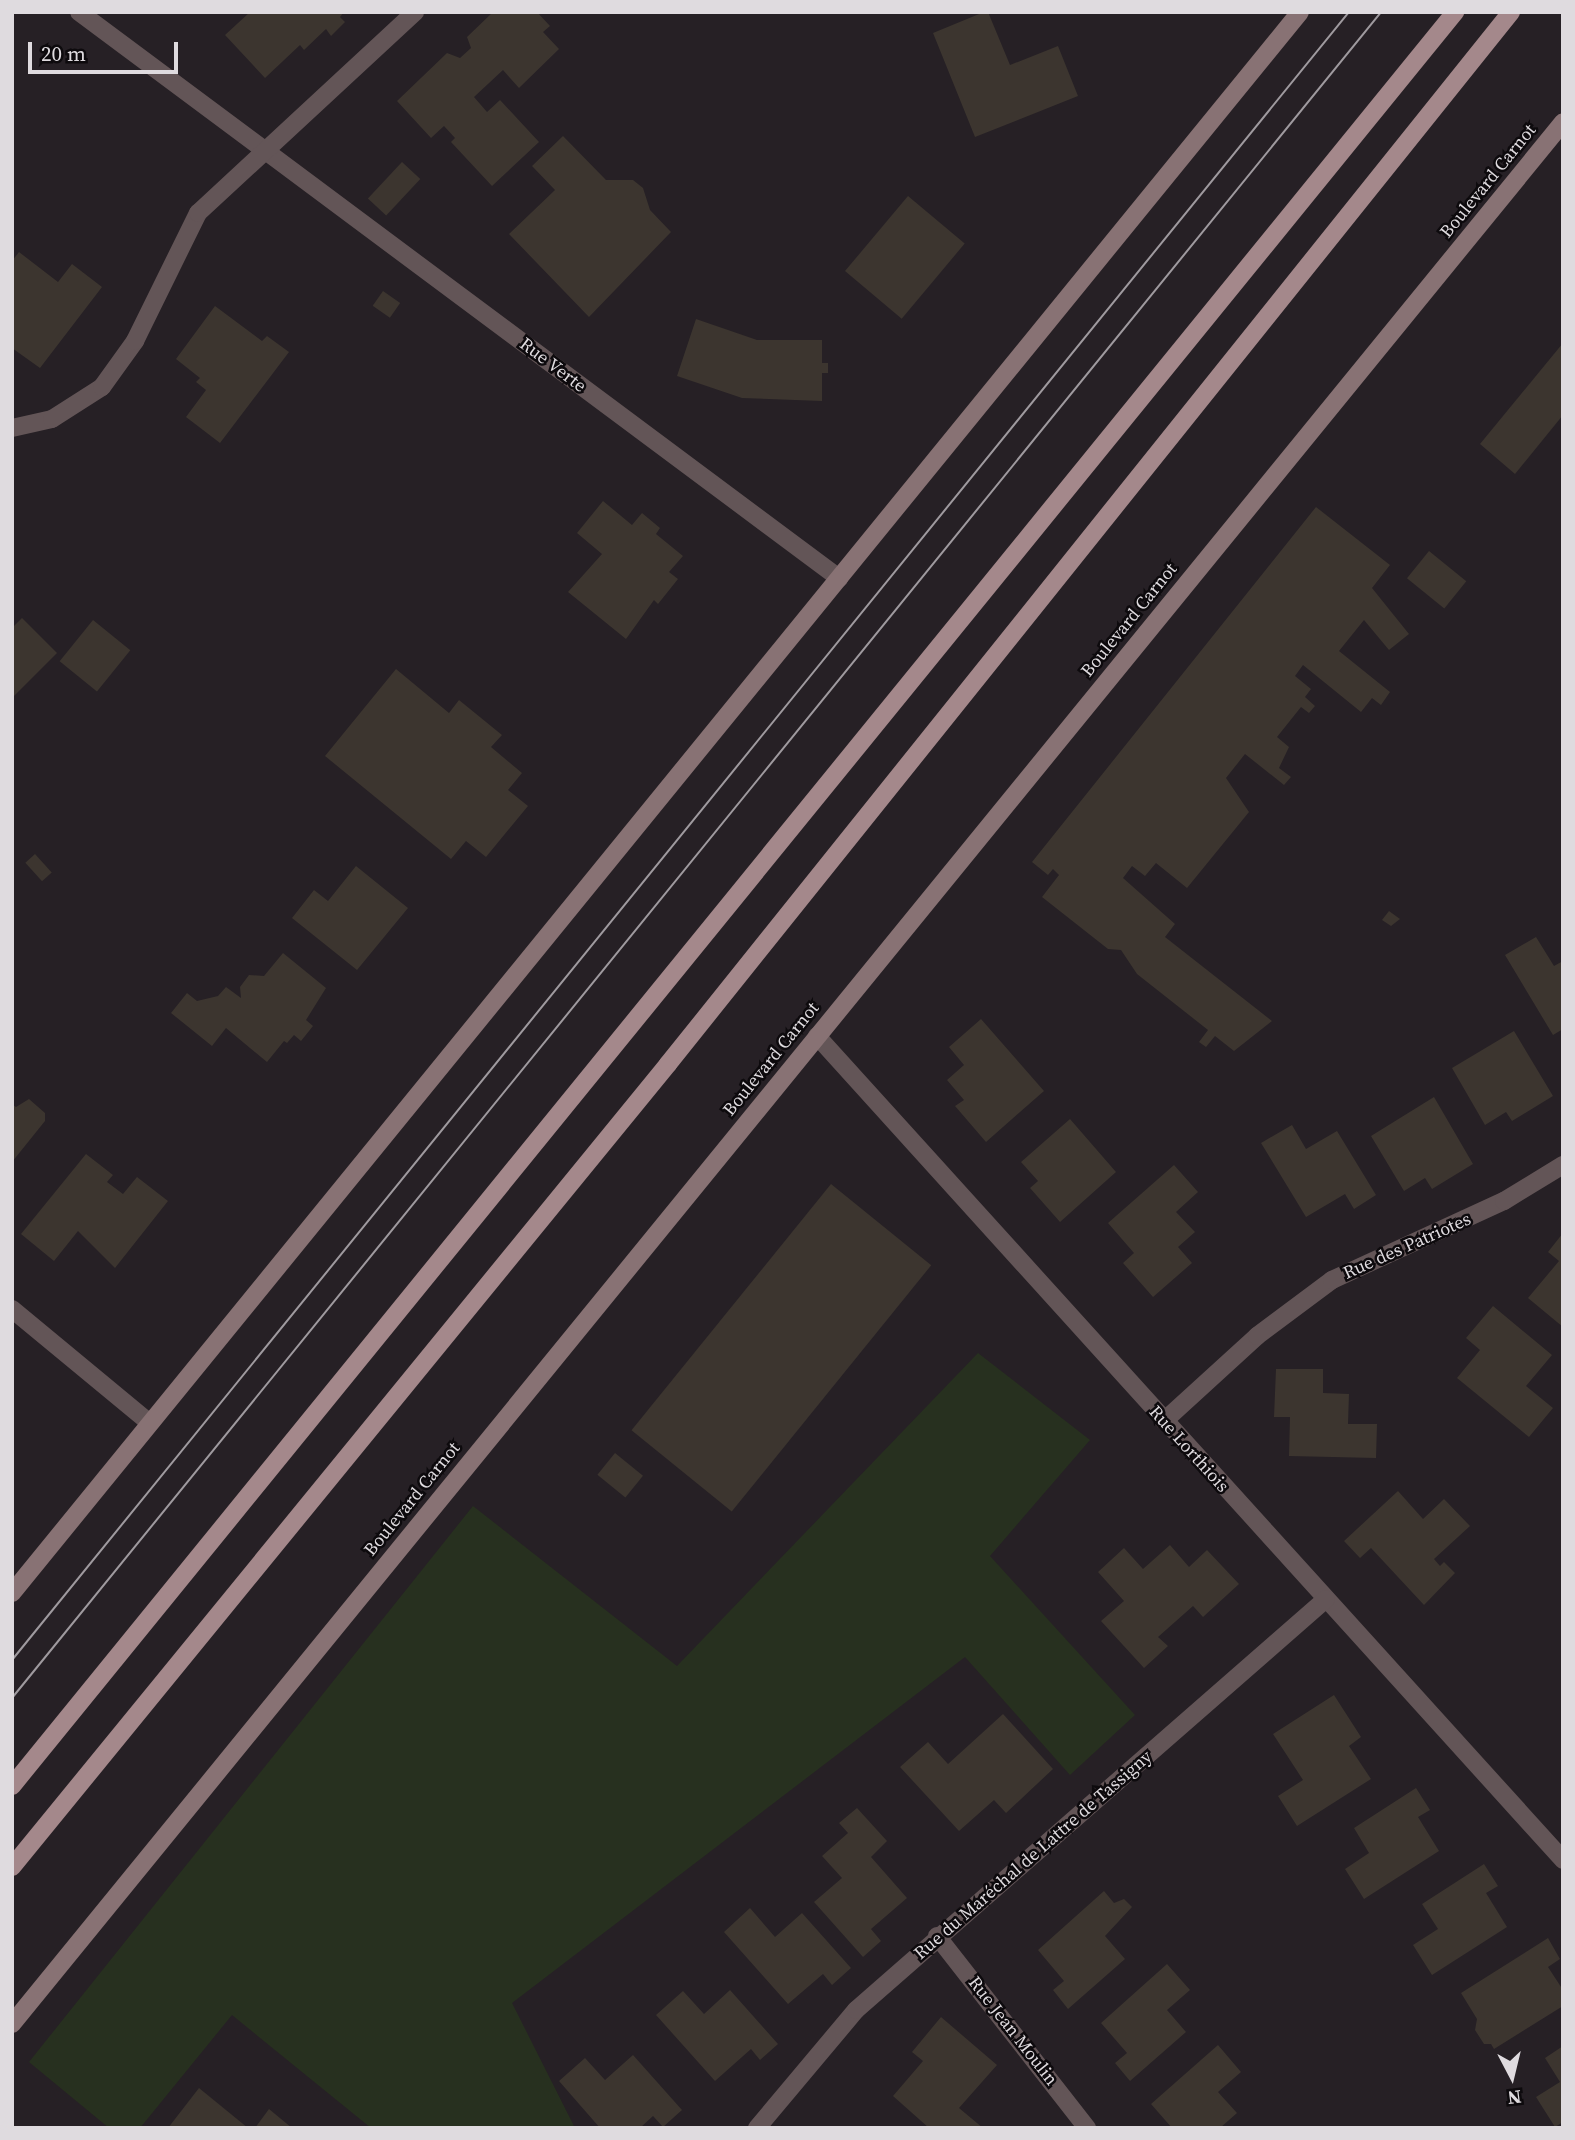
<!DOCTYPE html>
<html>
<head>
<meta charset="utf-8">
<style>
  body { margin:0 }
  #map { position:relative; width:1575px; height:2140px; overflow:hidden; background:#262025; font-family:"Source Serif 4",serif }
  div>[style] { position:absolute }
  .green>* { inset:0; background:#27301f }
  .building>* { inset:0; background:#3c352f; transform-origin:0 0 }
  .street>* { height:18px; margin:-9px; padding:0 9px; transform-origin:9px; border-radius:9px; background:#635557 }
  .secondary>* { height:18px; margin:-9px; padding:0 9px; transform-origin:9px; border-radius:9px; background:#887274 }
  .primary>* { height:18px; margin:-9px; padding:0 9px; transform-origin:9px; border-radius:9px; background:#a4888b }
  .tram>* { height:2px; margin:-1px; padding:0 1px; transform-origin:1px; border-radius:1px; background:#9f9a9f }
  span { translate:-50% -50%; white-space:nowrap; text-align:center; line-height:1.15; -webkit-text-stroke:5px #0d0a0d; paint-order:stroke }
  .street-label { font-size:18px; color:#dfdbdf }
  .frame { position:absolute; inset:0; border:14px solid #dfdbdf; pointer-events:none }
  .north { position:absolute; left:1477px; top:2042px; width:70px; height:70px; -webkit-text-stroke:5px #0d0a0d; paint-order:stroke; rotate:173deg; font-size:19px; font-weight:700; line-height:28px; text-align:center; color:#dfdbdf }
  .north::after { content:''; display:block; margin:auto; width:24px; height:32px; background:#dfdbdf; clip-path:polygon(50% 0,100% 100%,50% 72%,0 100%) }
  .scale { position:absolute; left:28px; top:42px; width:150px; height:32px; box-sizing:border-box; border:4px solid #dfdbdf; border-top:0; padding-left:9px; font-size:21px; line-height:24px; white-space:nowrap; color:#dfdbdf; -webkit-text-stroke:5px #0d0a0d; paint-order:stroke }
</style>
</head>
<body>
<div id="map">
  <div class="green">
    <div style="clip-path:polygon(978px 1353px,1090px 1440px,990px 1556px,1135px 1715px,1070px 1775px,965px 1657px,512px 2003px,575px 2128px,371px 2128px,232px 2015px,140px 2128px,109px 2128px,29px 2062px,473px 1506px,677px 1666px)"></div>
  </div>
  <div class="building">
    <div style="clip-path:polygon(250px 12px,344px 12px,340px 17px,345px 22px,331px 36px,326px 29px,304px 50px,300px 45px,265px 78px,225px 35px)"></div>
    <div style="clip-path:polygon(493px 12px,537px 12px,550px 26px,543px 32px,559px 49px,519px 88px,503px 70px,474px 97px,487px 112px,500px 100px,539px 142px,492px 186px,451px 142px,455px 138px,444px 126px,431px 138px,397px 101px,447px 53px,460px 58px,471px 48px,467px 37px)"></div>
    <div style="clip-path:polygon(984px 12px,988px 12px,1010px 65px,1058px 46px,1078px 96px,975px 137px,933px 33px)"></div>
    <div style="clip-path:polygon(563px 136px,606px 180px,633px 180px,643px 188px,650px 210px,671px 232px,589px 317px,509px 234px,555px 190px,532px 166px)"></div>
    <div style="left:402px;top:162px;width:25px;height:50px;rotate:43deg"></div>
    <div style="left:908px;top:196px;width:74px;height:98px;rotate:40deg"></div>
    <div style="clip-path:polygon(19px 252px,58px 282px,72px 264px,102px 287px,40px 368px,12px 348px,12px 261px)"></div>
    <div style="left:383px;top:291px;width:21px;height:18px;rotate:35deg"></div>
    <div style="clip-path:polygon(215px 306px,262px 341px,267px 336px,289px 352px,220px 443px,186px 417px,206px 390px,196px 382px,200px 378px,176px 359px)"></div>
    <div style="clip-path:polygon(696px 319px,757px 340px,822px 340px,822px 363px,828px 363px,828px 373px,822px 373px,822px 401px,742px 398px,677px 376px)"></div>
    <div style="clip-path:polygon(1563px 343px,1563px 415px,1515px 474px,1480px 444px)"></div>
    <div style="clip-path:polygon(603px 501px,632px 525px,642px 513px,660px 528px,656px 534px,683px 556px,669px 572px,678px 579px,658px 604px,654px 600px,626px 639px,568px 592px,602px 554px,577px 533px)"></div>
    <div style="clip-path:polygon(1316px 507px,1390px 565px,1372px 588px,1409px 634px,1389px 650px,1364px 620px,1339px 651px,1390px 692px,1381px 705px,1372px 698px,1361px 712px,1303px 665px,1295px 676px,1311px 689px,1305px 697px,1315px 706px,1309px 713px,1301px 707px,1277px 737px,1289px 747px,1279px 768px,1291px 777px,1284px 785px,1245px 754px,1226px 778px,1249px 812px,1187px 888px,1156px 863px,1145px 876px,1132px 866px,1123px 878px,1175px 924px,1165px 937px,1272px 1021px,1234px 1051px,1215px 1036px,1206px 1047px,1199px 1042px,1208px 1030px,1137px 974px,1121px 950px,1108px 949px,1042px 897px,1059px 875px,1053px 869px,1048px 875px,1032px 862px)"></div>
    <div style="left:1429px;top:551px;width:48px;height:35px;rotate:39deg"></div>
    <div style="clip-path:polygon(22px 618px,57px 653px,12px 698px,12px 628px)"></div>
    <div style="left:93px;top:620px;width:48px;height:53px;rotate:39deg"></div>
    <div style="clip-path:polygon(396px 669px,449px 713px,459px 700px,502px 735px,491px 747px,522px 773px,508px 790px,528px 806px,486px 857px,466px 841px,451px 859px,325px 756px)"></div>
    <div style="left:35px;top:854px;width:25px;height:13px;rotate:48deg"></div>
    <div style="clip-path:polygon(356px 866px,408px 908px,357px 970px,292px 918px,314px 890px,328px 901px)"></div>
    <div style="clip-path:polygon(1389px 911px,1400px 919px,1391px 926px,1382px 920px)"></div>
    <div style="clip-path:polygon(1536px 937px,1554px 966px,1563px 961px,1563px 1029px,1553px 1035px,1505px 955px)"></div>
    <div style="clip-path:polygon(283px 953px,326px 988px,306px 1020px,313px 1026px,301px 1041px,294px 1035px,287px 1043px,284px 1041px,267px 1062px,226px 1028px,212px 1046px,171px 1013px,187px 993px,197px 1001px,218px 996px,226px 987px,241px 998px,240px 987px,249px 975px,264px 976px)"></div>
    <div style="clip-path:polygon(981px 1019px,1044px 1091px,986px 1142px,955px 1106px,964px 1100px,947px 1080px,964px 1065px,949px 1047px)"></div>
    <div style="clip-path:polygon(1514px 1031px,1553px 1096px,1512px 1121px,1506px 1112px,1485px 1125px,1452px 1068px)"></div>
    <div style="clip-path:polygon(1434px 1097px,1473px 1164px,1432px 1189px,1425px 1178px,1404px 1191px,1371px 1136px)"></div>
    <div style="clip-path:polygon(29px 1099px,45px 1113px,45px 1121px,12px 1162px,12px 1104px,16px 1107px)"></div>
    <div style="clip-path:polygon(1070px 1119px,1116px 1172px,1060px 1222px,1030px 1188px,1038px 1181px,1021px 1162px)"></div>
    <div style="clip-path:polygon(1292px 1125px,1306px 1149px,1337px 1131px,1376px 1195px,1354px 1209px,1345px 1194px,1306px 1217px,1261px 1143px)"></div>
    <div style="clip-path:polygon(86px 1154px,113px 1175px,107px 1182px,123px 1194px,137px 1177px,168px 1201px,115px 1268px,78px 1231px,54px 1261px,21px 1234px)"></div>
    <div style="clip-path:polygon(1174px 1165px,1198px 1192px,1176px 1212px,1195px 1232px,1178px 1247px,1192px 1263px,1153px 1297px,1123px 1263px,1134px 1253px,1108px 1223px)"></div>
    <div style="left:831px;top:1184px;width:129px;height:317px;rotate:39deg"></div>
    <div style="clip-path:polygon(1563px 1233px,1563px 1327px,1528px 1298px,1559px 1261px,1548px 1252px)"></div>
    <div style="clip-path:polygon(1493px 1306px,1552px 1355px,1526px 1386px,1553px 1408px,1529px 1437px,1457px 1378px,1480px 1350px,1466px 1338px)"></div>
    <div style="clip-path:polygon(1276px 1369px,1323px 1369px,1323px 1393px,1349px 1394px,1348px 1424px,1377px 1424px,1376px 1458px,1289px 1456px,1290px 1417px,1274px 1417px)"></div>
    <div style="left:615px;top:1453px;width:36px;height:28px;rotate:39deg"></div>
    <div style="clip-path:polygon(1398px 1491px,1423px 1519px,1444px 1499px,1470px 1526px,1434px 1559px,1440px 1566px,1444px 1562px,1455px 1573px,1424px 1605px,1371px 1548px,1360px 1558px,1344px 1541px)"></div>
    <div style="clip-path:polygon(1170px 1545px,1189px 1567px,1207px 1550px,1239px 1584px,1203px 1617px,1193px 1606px,1158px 1637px,1168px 1646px,1144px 1668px,1101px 1621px,1124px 1601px,1098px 1572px,1124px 1548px,1143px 1569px)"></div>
    <div style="clip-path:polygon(1334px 1695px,1361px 1737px,1349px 1746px,1371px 1779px,1297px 1826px,1278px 1796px,1303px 1780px,1273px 1734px)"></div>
    <div style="clip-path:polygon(1003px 1714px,1053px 1769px,1006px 1813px,994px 1800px,959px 1831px,900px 1767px,928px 1742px,948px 1764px)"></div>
    <div style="clip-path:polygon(1416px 1788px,1430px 1810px,1418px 1817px,1439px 1851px,1364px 1899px,1345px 1869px,1369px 1853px,1354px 1828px)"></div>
    <div style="clip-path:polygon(857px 1808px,887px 1841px,871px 1857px,907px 1898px,871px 1929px,881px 1941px,863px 1957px,814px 1902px,842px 1878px,822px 1856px,848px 1833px,839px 1823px)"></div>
    <div style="clip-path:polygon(1484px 1864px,1498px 1886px,1486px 1893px,1507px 1927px,1432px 1975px,1413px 1945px,1438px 1929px,1422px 1904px)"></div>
    <div style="clip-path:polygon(1104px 1891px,1114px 1903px,1124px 1899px,1132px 1907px,1105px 1936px,1125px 1959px,1068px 2009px,1053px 1990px,1064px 1981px,1038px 1950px)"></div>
    <div style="clip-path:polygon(750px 1908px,775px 1937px,802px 1913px,851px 1968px,832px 1985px,823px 1974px,788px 2004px,724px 1932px)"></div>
    <div style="clip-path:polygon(1548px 1938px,1560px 1959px,1548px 1967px,1563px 1990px,1563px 2006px,1494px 2049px,1491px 2044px,1484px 2044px,1475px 2030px,1477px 2019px,1461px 1993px)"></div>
    <div style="clip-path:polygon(1167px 1964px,1190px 1990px,1167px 2010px,1186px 2032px,1130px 2081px,1115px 2063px,1127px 2053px,1101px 2023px)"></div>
    <div style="clip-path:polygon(730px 1990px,778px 2044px,760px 2060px,751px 2049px,715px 2081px,656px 2015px,683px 1991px,704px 2014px)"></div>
    <div style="clip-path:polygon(941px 2017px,997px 2065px,959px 2108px,983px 2128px,929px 2128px,893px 2096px,923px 2061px,912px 2052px)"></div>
    <div style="clip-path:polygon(1218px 2045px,1241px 2072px,1218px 2092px,1237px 2113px,1220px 2128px,1172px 2128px,1151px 2104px)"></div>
    <div style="clip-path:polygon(1563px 2046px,1563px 2122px,1555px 2127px,1536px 2097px,1560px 2082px,1545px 2058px)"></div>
    <div style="clip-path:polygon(633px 2055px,682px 2110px,663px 2127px,653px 2116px,640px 2128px,600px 2128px,559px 2081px,585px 2058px,605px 2080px)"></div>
    <div style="clip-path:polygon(199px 2088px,248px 2128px,168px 2128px)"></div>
    <div style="clip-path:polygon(269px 2109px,292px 2128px,255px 2128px)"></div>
  </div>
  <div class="street">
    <div style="left:79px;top:12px;width:948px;rotate:36.68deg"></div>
    <div style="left:12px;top:428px;width:41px;rotate:-12.7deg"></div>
    <div style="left:52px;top:419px;width:59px;rotate:-32.6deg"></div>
    <div style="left:102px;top:387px;width:57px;rotate:-54.3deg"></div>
    <div style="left:135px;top:341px;width:143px;rotate:-63.8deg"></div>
    <div style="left:198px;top:213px;width:296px;rotate:-42.8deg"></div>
    <div style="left:817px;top:1036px;width:1112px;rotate:47.84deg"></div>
    <div style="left:12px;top:1309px;width:179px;rotate:39.6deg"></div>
    <div style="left:1164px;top:1421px;width:126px;rotate:-42.4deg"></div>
    <div style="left:1257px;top:1336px;width:94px;rotate:-36.7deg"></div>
    <div style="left:1332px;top:1280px;width:189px;rotate:-24.7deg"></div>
    <div style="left:1504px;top:1201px;width:69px;rotate:-31.4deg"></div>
    <div style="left:937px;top:1936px;width:244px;rotate:52deg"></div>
    <div style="left:757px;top:2128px;width:154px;rotate:-50deg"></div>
    <div style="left:856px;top:2010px;width:624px;rotate:-41.17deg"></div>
  </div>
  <div class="secondary">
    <div style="left:12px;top:1593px;width:2039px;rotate:-50.83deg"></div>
    <div style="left:12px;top:2024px;width:2454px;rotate:-50.8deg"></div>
  </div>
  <div class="primary">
    <div style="left:12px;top:1786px;width:2287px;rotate:-50.87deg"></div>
    <div style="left:12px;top:1867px;width:1037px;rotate:-50.75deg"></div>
    <div style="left:668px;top:1064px;width:1348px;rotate:-51.29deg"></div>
  </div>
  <div class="tram">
    <div style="left:12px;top:1660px;width:2122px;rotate:-50.95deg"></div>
    <div style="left:12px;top:1698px;width:2172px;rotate:-50.92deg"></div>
  </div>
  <div class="street-label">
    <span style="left:1488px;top:181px;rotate:-51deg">Boulevard Carnot</span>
    <span style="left:553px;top:365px;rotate:37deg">Rue Verte</span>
    <span style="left:1129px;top:620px;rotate:-51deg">Boulevard Carnot</span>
    <span style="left:771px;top:1059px;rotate:-51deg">Boulevard Carnot</span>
    <span style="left:1407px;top:1246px;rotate:-24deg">Rue des Patriotes</span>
    <span style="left:1189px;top:1449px;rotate:48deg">Rue Lorthiois</span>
    <span style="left:412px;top:1499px;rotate:-51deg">Boulevard Carnot</span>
    <span style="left:1033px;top:1855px;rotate:-41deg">Rue du Maréchal de Lattre de Tassigny</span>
    <span style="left:1013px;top:2031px;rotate:52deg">Rue Jean Moulin</span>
  </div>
  <div class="frame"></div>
  <div class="north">N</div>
  <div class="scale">20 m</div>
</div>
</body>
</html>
